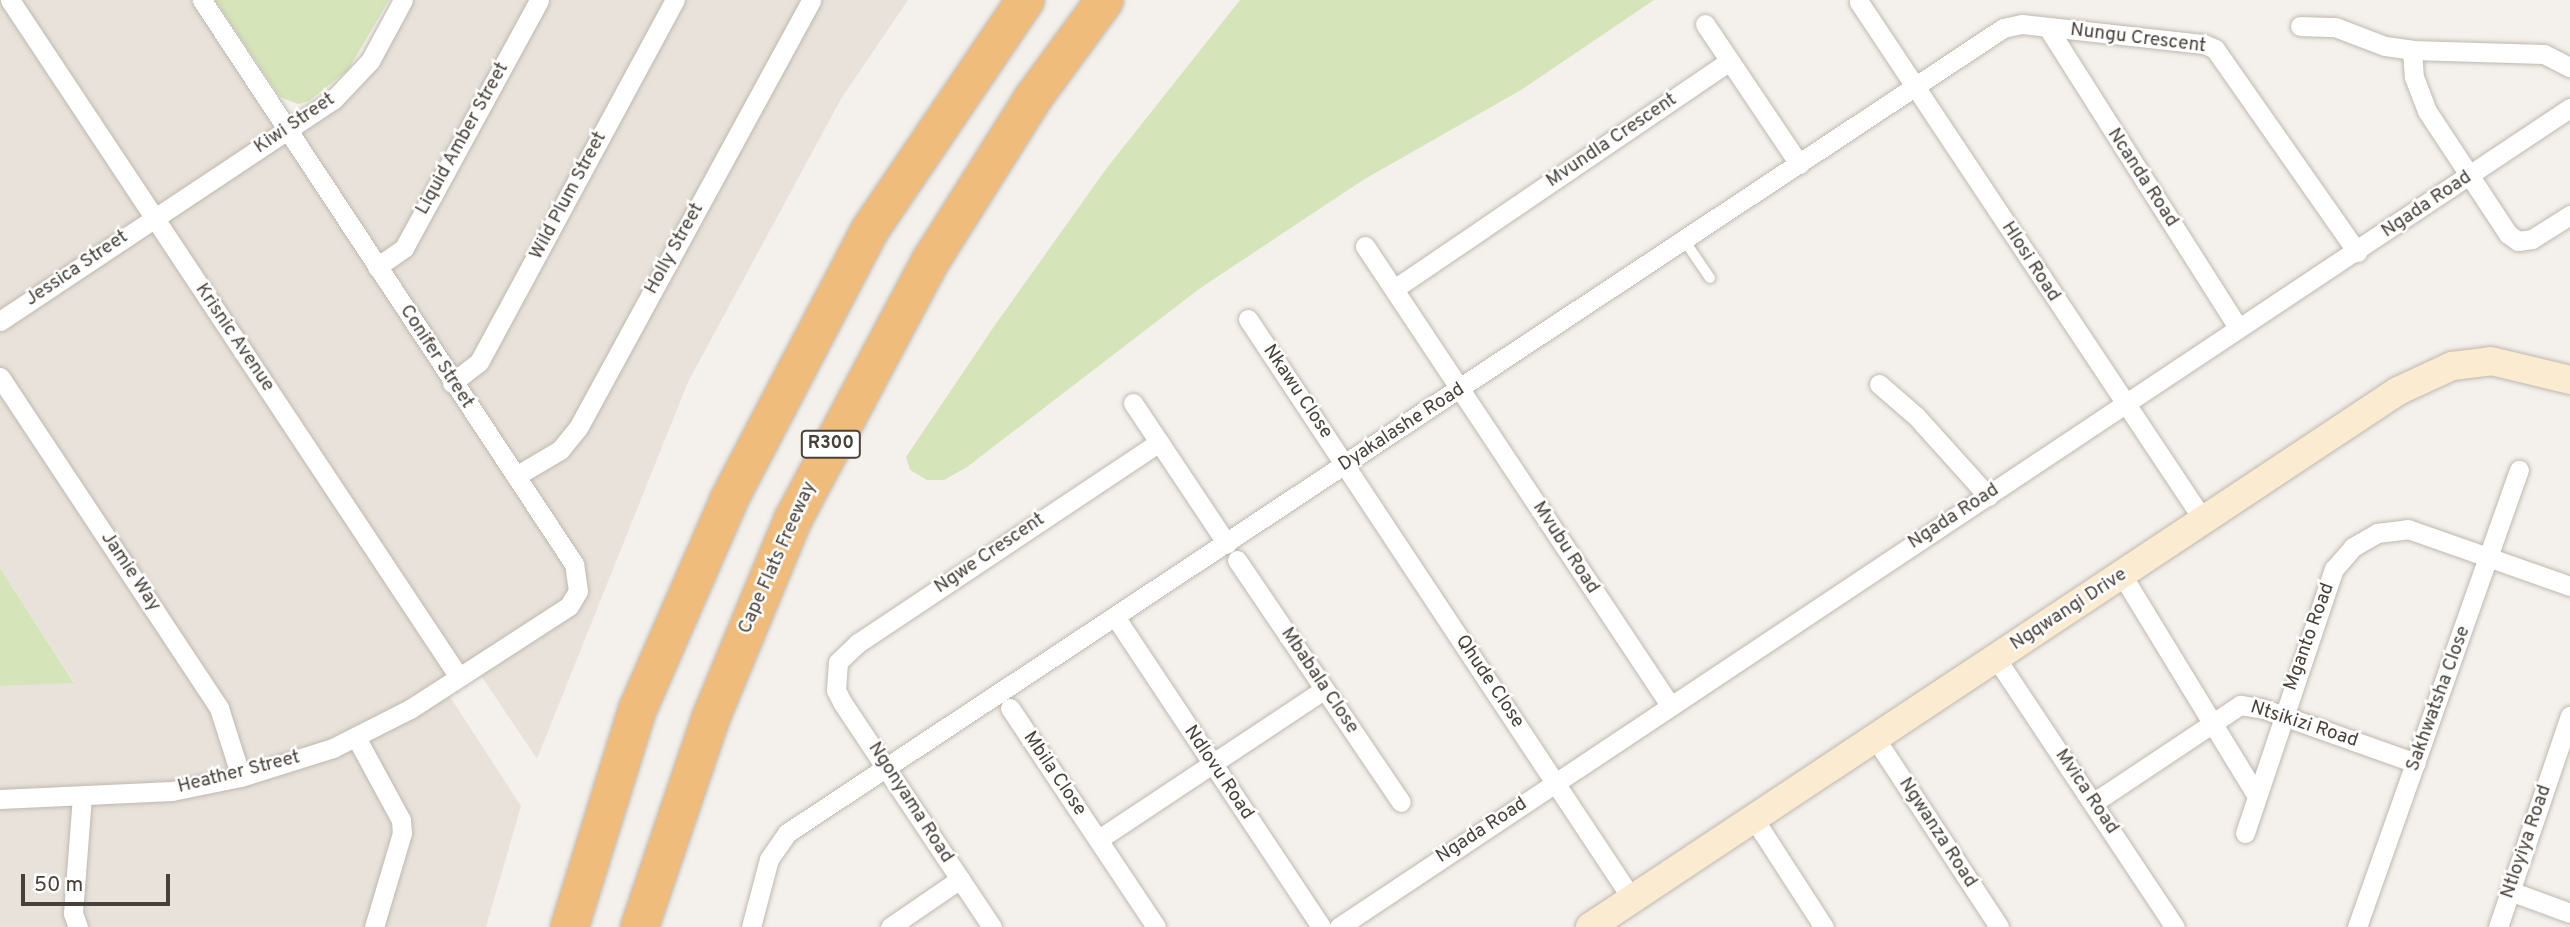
<!DOCTYPE html>
<html>
<head>
<meta charset="utf-8">
<style>
  body { margin:0 }
  #map { position:relative; width:2570px; height:927px; overflow:hidden; background:#f4f1ec; font-family:Overpass,sans-serif }
  div>[style] { position:absolute }
  .residential>* { inset:0; background:#e8e2db }
  .green>* { inset:0; background:#d6e4b9 }
  .roads { filter:drop-shadow(0 0 2px #bfb8af) drop-shadow(0 0 2px #bfb8af) }
  .lane>* { height:10px; margin:-5px; padding:0 5px; transform-origin:5px; border-radius:5px; background:#fff }
  .street>* { height:19px; margin:-9.5px; padding:0 9.5px; transform-origin:9.5px; border-radius:9.5px; background:#fff }
  .secondary>* { height:28px; margin:-14px; padding:0 14px; transform-origin:14px; border-radius:14px; background:#faebd1 }
  .highway>* { height:37px; margin:-18.5px; padding:0 18.5px; transform-origin:18.5px; border-radius:18.5px; background:#f0bc7c }
  span { translate:-50% -50%; white-space:nowrap; text-align:center; line-height:1.15; -webkit-text-stroke:5px #fff; paint-order:stroke }
  .shield-label span { padding:2px 5px; background:#fff; border:2px solid; border-radius:5px; -webkit-text-stroke-width:0 }
  .shield-label { font-size:18px; color:#48413a; font-weight:700 }
  .street-label { font-size:19px; color:#48413a }
  .scale { position:absolute; left:21px; top:874px; width:149px; height:32px; box-sizing:border-box; border:4px solid #48413a; border-top:0; padding-left:9px; font-size:21px; line-height:24px; white-space:nowrap; color:#48413a; -webkit-text-stroke:5px #fff; paint-order:stroke }
</style>
</head>
<body>
<div id="map">
  <div class="residential">
    <div style="clip-path:polygon(0 0,200px 0,287px 130px,333px 99px,403px 0,908px 0,841px 99px,688px 382px,537px 759px,476px 668px,443px 686px,521px 806px,486px 927px,0 927px,0 686px,74px 682px,0 568px)"></div>
  </div>
  <div class="green">
    <div style="clip-path:polygon(215px 0,389px 0,348px 70px,309px 101px,298px 104px,280px 97px)"></div>
    <div style="clip-path:polygon(1240px 0,1654px 0,1521px 90px,1363px 180px,1199px 289px,967px 467px,944px 480px,927px 480px,910px 470px,906px 457px,995px 325px,1106px 169px)"></div>
    <div style="clip-path:polygon(0 568px,74px 683px,0 686px)"></div>
  </div>
  <div class="roads">
    <div class="lane">
      <div style="left:1684px;top:240px;width:46px;rotate:55.6deg"></div>
    </div>
    <div class="street">
      <div style="left:10px;top:0;width:812px;rotate:56.45deg"></div>
      <div style="left:1859px;top:2px;width:623px;rotate:56.39deg"></div>
      <div style="left:1705px;top:24px;width:169px;rotate:56.1deg"></div>
      <div style="left:2300px;top:26px;width:35px;rotate:2deg"></div>
      <div style="left:2335px;top:27px;width:53px;rotate:20.8deg"></div>
      <div style="left:2385px;top:46px;width:27px;rotate:8deg"></div>
      <div style="left:2412px;top:50px;width:132px;rotate:1.7deg"></div>
      <div style="left:2544px;top:54px;width:29px;rotate:27deg"></div>
      <div style="left:2048px;top:28px;width:354px;rotate:57.6deg"></div>
      <div style="left:2412px;top:50px;width:27px;rotate:86deg"></div>
      <div style="left:2414px;top:77px;width:36px;rotate:69deg"></div>
      <div style="left:2427px;top:111px;width:147px;rotate:56.6deg"></div>
      <div style="left:2508px;top:234px;width:12px;rotate:35deg"></div>
      <div style="left:2518px;top:241px;width:14px;rotate:-8deg"></div>
      <div style="left:2532px;top:239px;width:45px;rotate:-32.3deg"></div>
      <div style="left:1365px;top:246px;width:551px;rotate:56.4deg"></div>
      <div style="left:377px;top:267px;width:33px;rotate:-35deg"></div>
      <div style="left:404px;top:248px;width:282px;rotate:-61.4deg"></div>
      <div style="left:1394px;top:289px;width:405px;rotate:-34.2deg"></div>
      <div style="left:1248px;top:319px;width:696px;rotate:56.49deg"></div>
      <div style="left:0;top:321px;width:400px;rotate:-33.6deg"></div>
      <div style="left:333px;top:100px;width:54px;rotate:-46.5deg"></div>
      <div style="left:370px;top:61px;width:69px;rotate:-61.6deg"></div>
      <div style="left:0;top:377px;width:397px;rotate:56.5deg"></div>
      <div style="left:219px;top:708px;width:72px;rotate:72.3deg"></div>
      <div style="left:452px;top:383px;width:34px;rotate:-38deg"></div>
      <div style="left:479px;top:362px;width:412px;rotate:-61.6deg"></div>
      <div style="left:1879px;top:384px;width:49px;rotate:40.9deg"></div>
      <div style="left:1916px;top:416px;width:108px;rotate:48deg"></div>
      <div style="left:1133px;top:403px;width:169px;rotate:56.3deg"></div>
      <div style="left:516px;top:476px;width:51px;rotate:-30.6deg"></div>
      <div style="left:560px;top:450px;width:28px;rotate:-51deg"></div>
      <div style="left:578px;top:428px;width:487px;rotate:-61.4deg"></div>
      <div style="left:1237px;top:560px;width:292px;rotate:55.9deg"></div>
      <div style="left:2122px;top:575px;width:259px;rotate:58.6deg"></div>
      <div style="left:1116px;top:618px;width:371px;rotate:56.4deg"></div>
      <div style="left:1996px;top:658px;width:323px;rotate:56.4deg"></div>
      <div style="left:1010px;top:708px;width:263px;rotate:56.3deg"></div>
      <div style="left:1875px;top:738px;width:226px;rotate:56.7deg"></div>
      <div style="left:357px;top:739px;width:92px;rotate:61.5deg"></div>
      <div style="left:401px;top:820px;width:13px;rotate:86deg"></div>
      <div style="left:402px;top:833px;width:98px;rotate:106.6deg"></div>
      <div style="left:0;top:799px;width:172px;rotate:-2.7deg"></div>
      <div style="left:172px;top:791px;width:70px;rotate:-11.5deg"></div>
      <div style="left:241px;top:777px;width:96px;rotate:-17.5deg"></div>
      <div style="left:333px;top:748px;width:86px;rotate:-26.9deg"></div>
      <div style="left:410px;top:709px;width:189px;rotate:-32.9deg"></div>
      <div style="left:569px;top:606px;width:17px;rotate:-59deg"></div>
      <div style="left:578px;top:591px;width:27px;rotate:-98deg"></div>
      <div style="left:574px;top:564px;width:676px;rotate:-123.41deg"></div>
      <div style="left:2093px;top:803px;width:177px;rotate:-33.7deg"></div>
      <div style="left:2240px;top:705px;width:24px;rotate:9deg"></div>
      <div style="left:2264px;top:709px;width:161px;rotate:19.6deg"></div>
      <div style="left:1754px;top:819px;width:129px;rotate:57.1deg"></div>
      <div style="left:2245px;top:833px;width:279px;rotate:-71.4deg"></div>
      <div style="left:2334px;top:569px;width:29px;rotate:-49deg"></div>
      <div style="left:2353px;top:547px;width:28px;rotate:-30deg"></div>
      <div style="left:2377px;top:533px;width:31px;rotate:-7deg"></div>
      <div style="left:2408px;top:529px;width:172px;rotate:19.4deg"></div>
      <div style="left:1099px;top:839px;width:269px;rotate:-33.6deg"></div>
      <div style="left:2510px;top:891px;width:64px;rotate:20.1deg"></div>
      <div style="left:78px;top:927px;width:15px;rotate:-110deg"></div>
      <div style="left:73px;top:913px;width:117px;rotate:-85.6deg"></div>
      <div style="left:751px;top:927px;width:70px;rotate:-75.2deg"></div>
      <div style="left:769px;top:859px;width:32px;rotate:-55deg"></div>
      <div style="left:787px;top:833px;width:1458px;rotate:-33.5deg"></div>
      <div style="left:2003px;top:28px;width:19px;rotate:-12deg"></div>
      <div style="left:2022px;top:24px;width:183px;rotate:6.3deg"></div>
      <div style="left:2204px;top:44px;width:12px;rotate:24deg"></div>
      <div style="left:2215px;top:49px;width:248px;rotate:55deg"></div>
      <div style="left:890px;top:927px;width:85px;rotate:-34.4deg"></div>
      <div style="left:992px;top:927px;width:270px;rotate:-123.7deg"></div>
      <div style="left:842px;top:702px;width:13px;rotate:-117deg"></div>
      <div style="left:836px;top:690px;width:28px;rotate:-86deg"></div>
      <div style="left:838px;top:662px;width:28px;rotate:-44deg"></div>
      <div style="left:858px;top:643px;width:362px;rotate:-33.7deg"></div>
      <div style="left:1339px;top:927px;width:1479px;rotate:-33.64deg"></div>
      <div style="left:2357px;top:927px;width:485px;rotate:-70.5deg"></div>
      <div style="left:2498px;top:927px;width:223px;rotate:-71.2deg"></div>
    </div>
    <div class="secondary">
      <div style="left:1590px;top:927px;width:970px;rotate:-33.56deg"></div>
      <div style="left:2398px;top:391px;width:60px;rotate:-24.8deg"></div>
      <div style="left:2452px;top:366px;width:39px;rotate:-7deg"></div>
      <div style="left:2491px;top:361px;width:81px;rotate:13.5deg"></div>
    </div>
    <div class="highway">
      <div style="left:569px;top:927px;width:228px;rotate:-72.7deg"></div>
      <div style="left:637px;top:709px;width:230px;rotate:-66.4deg"></div>
      <div style="left:729px;top:498px;width:302px;rotate:-62.4deg"></div>
      <div style="left:869px;top:230px;width:278px;rotate:-55.9deg"></div>
      <div style="left:639px;top:927px;width:221px;rotate:-71.2deg"></div>
      <div style="left:710px;top:718px;width:217px;rotate:-67.5deg"></div>
      <div style="left:793px;top:518px;width:293px;rotate:-62deg"></div>
      <div style="left:931px;top:259px;width:191px;rotate:-57.8deg"></div>
      <div style="left:1033px;top:97px;width:120px;rotate:-53.8deg"></div>
    </div>
  </div>
  <div class="shield-label">
    <span style="left:831px;top:444px">R300</span>
  </div>
  <div class="street-label">
    <span style="left:2138px;top:39px;rotate:7deg">Nungu Crescent</span>
    <span style="left:295px;top:124px;rotate:-34deg">Kiwi Street</span>
    <span style="left:463px;top:139px;rotate:-61deg">Liquid Amber Street</span>
    <span style="left:1612px;top:141px;rotate:-34deg">Mvundla Crescent</span>
    <span style="left:2142px;top:178px;rotate:57deg">Ncanda Road</span>
    <span style="left:569px;top:196px;rotate:-62deg">Wild Plum Street</span>
    <span style="left:2427px;top:205px;rotate:-34deg">Ngada Road</span>
    <span style="left:675px;top:249px;rotate:-61deg">Holly Street</span>
    <span style="left:2030px;top:262px;rotate:57deg">Hlosi Road</span>
    <span style="left:77px;top:269px;rotate:-34deg">Jessica Street</span>
    <span style="left:234px;top:338px;rotate:56deg">Krisnic Avenue</span>
    <span style="left:436px;top:357px;rotate:57deg">Conifer Street</span>
    <span style="left:1297px;top:392px;rotate:56deg">Nkawu Close</span>
    <span style="left:1402px;top:428px;rotate:-33deg">Dyakalashe Road</span>
    <span style="left:1954px;top:517px;rotate:-33deg">Ngada Road</span>
    <span style="left:1565px;top:548px;rotate:57deg">Mvubu Road</span>
    <span style="left:990px;top:554px;rotate:-34deg">Ngwe Crescent</span>
    <span style="left:778px;top:558px;rotate:-66deg">Cape Flats Freeway</span>
    <span style="left:130px;top:572px;rotate:56deg">Jamie Way</span>
    <span style="left:2069px;top:610px;rotate:-33deg">Ngqwangi Drive</span>
    <span style="left:2310px;top:637px;rotate:-70deg">Mganto Road</span>
    <span style="left:1319px;top:681px;rotate:56deg">Mbabala Close</span>
    <span style="left:1489px;top:682px;rotate:56deg">Qhude Close</span>
    <span style="left:2439px;top:699px;rotate:-70deg">Sakhwatsha Close</span>
    <span style="left:2304px;top:725px;rotate:18deg">Ntsikizi Road</span>
    <span style="left:239px;top:773px;rotate:-14deg">Heather Street</span>
    <span style="left:1218px;top:773px;rotate:56deg">Ndlovu Road</span>
    <span style="left:1054px;top:774px;rotate:56deg">Mbila Close</span>
    <span style="left:2086px;top:792px;rotate:56deg">Mvica Road</span>
    <span style="left:910px;top:803px;rotate:57deg">Ngonyama Road</span>
    <span style="left:1482px;top:831px;rotate:-33deg">Ngada Road</span>
    <span style="left:1937px;top:833px;rotate:57deg">Ngwanza Road</span>
    <span style="left:2527px;top:842px;rotate:-71deg">Ntloyiya Road</span>
  </div>
  <div class="scale">50 m</div>
</div>
</body>
</html>
